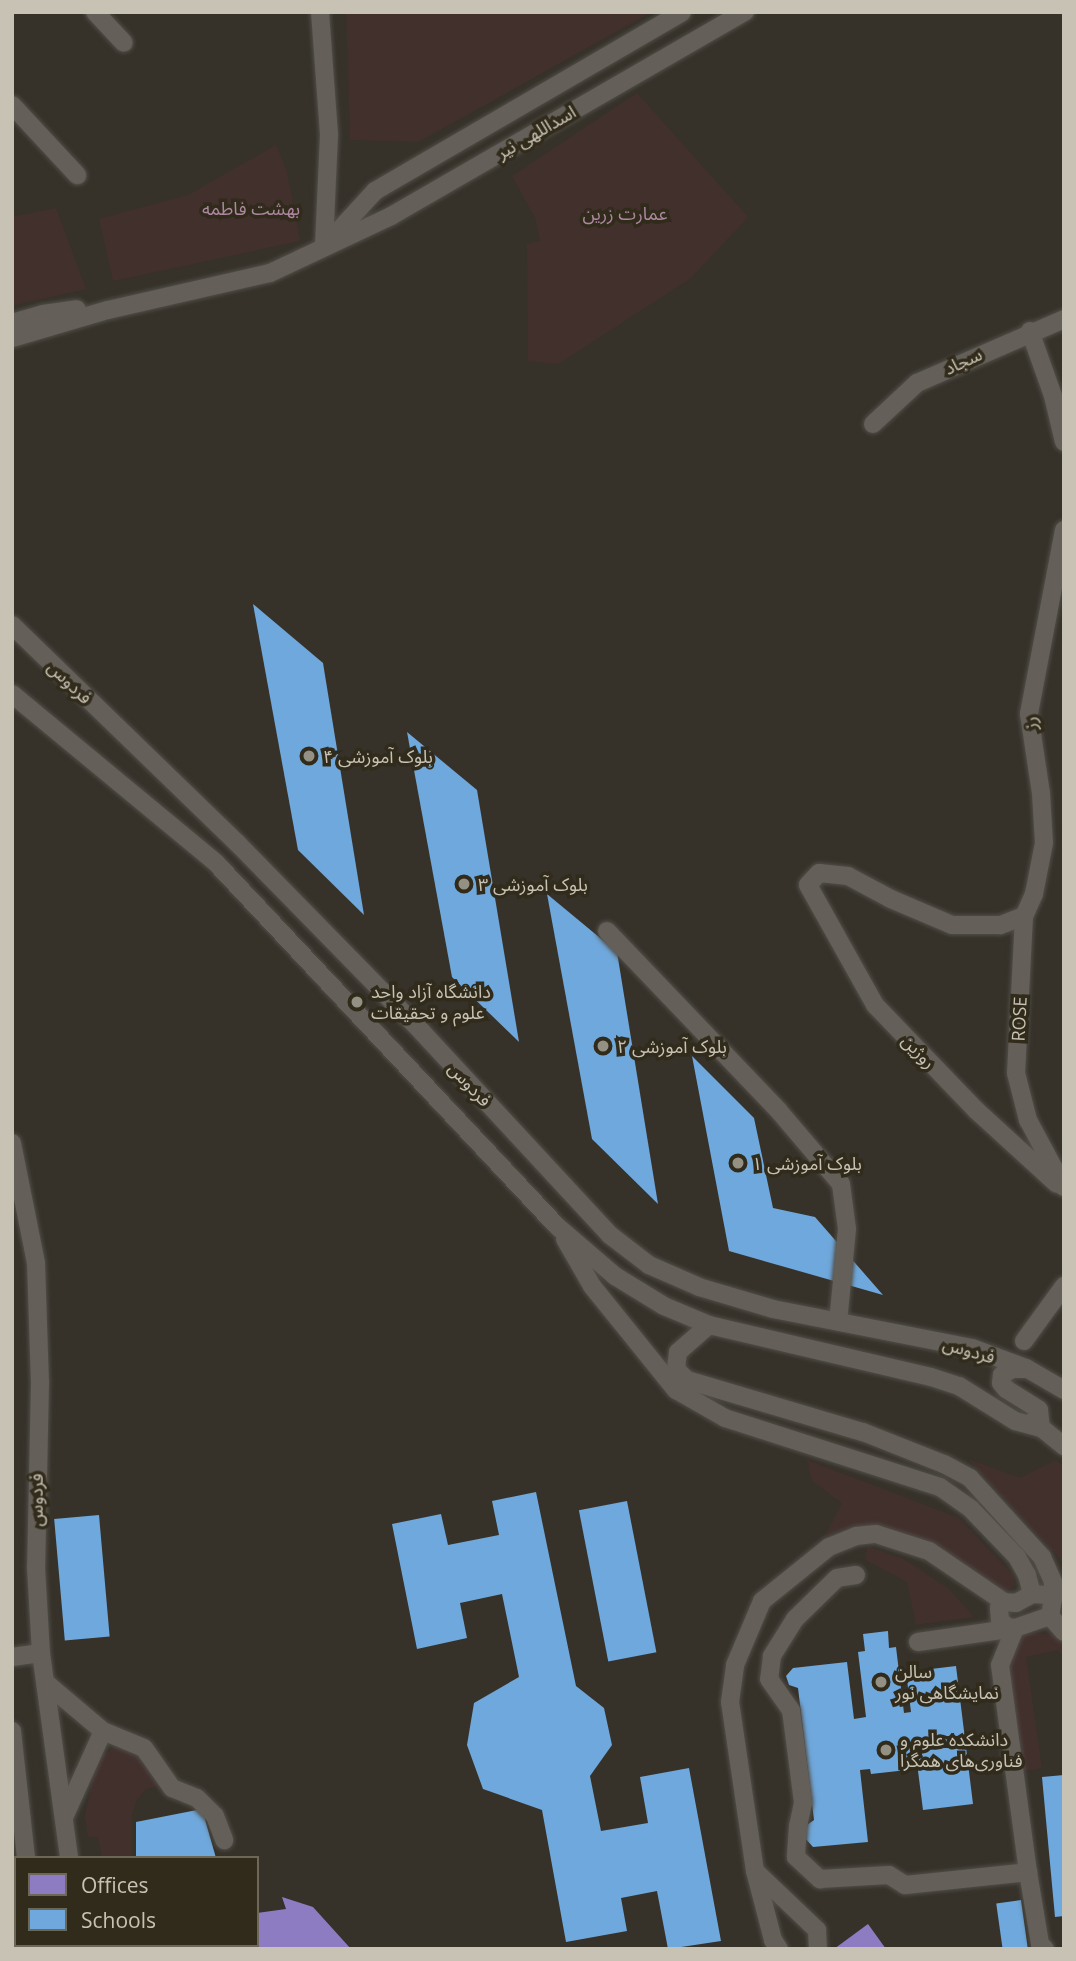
<!DOCTYPE html>
<html>
<head>
<meta charset="utf-8">
<style>
  body { margin:0 }
  #map { position:relative; width:1076px; height:1961px; overflow:hidden; background:#36322a; font-family:"Open Sans","Noto Sans Arabic",sans-serif }
  div>[style] { position:absolute }
  .green>* { inset:0; background:#42302d }
  .offices>* { inset:0; background:#8e7cc3 }
  .schools>* { inset:0; background:#6fa8dc; transform-origin:0 0 }
  .roads { filter:drop-shadow(0 0 2px #514e48) drop-shadow(0 0 2px #514e48) }
  .minor>* { height:18px; margin:-9px; padding:0 9px; transform-origin:9px; border-radius:9px; background:#646059 }
  .dots>* { width:19px; height:19px; translate:-50% -50%; box-sizing:border-box; border:4px solid #312b1c; border-radius:50% }
  span { translate:-50% -50%; white-space:nowrap; text-align:center; line-height:1.15; -webkit-text-stroke:7px #312b1c; paint-order:stroke }
  .street-label { font-size:18px; color:#c7c2b3 }
  .park-label { font-size:18px; color:#ad88a0 }
  .poi-label { font-size:18px; color:#c7c2b3 }
  .left { translate:0 -50%; text-align:left }
  .frame { position:absolute; inset:0; border:14px solid #c7c2b3; pointer-events:none }
  .legend { position:absolute; left:14px; top:1856px; width:245px; height:91px; box-sizing:border-box; background:#312b1c; border:2px solid #6d6758; margin:0; padding:9px 12px; list-style:none; font-size:21px; color:#c7c2b3 }
  .legend li { display:flex; align-items:center; gap:14px; height:35px }
  .legend b { width:35px; border:2px solid #6d6758 }
</style>
</head>
<body>
<div id="map">
  <div class="green">
    <div style="clip-path:polygon(346px 12px,652px 12px,418px 142px,350px 140px)"></div>
    <div style="clip-path:polygon(637px 93px,748px 217px,691px 278px,558px 364px,528px 361px,527px 244px,540px 241px,535px 218px,512px 176px)"></div>
    <div style="clip-path:polygon(276px 145px,287px 172px,300px 241px,113px 281px,99px 219px,188px 195px)"></div>
    <div style="clip-path:polygon(56px 208px,86px 289px,12px 306px,12px 217px)"></div>
    <div style="clip-path:polygon(968px 1459px,1020px 1478px,1056px 1460px,1064px 1468px,1064px 1570px,1062px 1561px)"></div>
    <div style="clip-path:polygon(807px 1460px,959px 1518px,1014px 1576px,1015px 1585px,1006px 1592px,928px 1547px,886px 1529px,854px 1525px,825px 1536px,842px 1503px,812px 1481px)"></div>
    <div style="clip-path:polygon(867px 1546px,904px 1559px,950px 1590px,974px 1617px,916px 1625px,907px 1582px,866px 1560px)"></div>
    <div style="clip-path:polygon(1016px 1634px,1058px 1634px,1064px 1641px,1064px 1657px,1058px 1650px,1026px 1657px,1042px 1768px,1023px 1771px,1007px 1660px)"></div>
    <div style="clip-path:polygon(115px 1747px,129px 1747px,140px 1753px,159px 1786px,146px 1789px,137px 1799px,132px 1815px,132px 1858px,102px 1858px,98px 1837px,88px 1837px,85px 1817px,94px 1770px,103px 1755px)"></div>
  </div>
  <div class="offices">
    <div style="clip-path:polygon(282px 1897px,313px 1907px,351px 1949px,157px 1949px,156px 1945px,257px 1945px,257px 1913px,286px 1909px)"></div>
    <div style="clip-path:polygon(868px 1924px,886px 1949px,834px 1949px)"></div>
  </div>
  <div class="schools">
    <div style="clip-path:polygon(253px 604px,323px 663px,364px 915px,298px 850px)"></div>
    <div style="clip-path:polygon(407px 732px,477px 790px,519px 1042px,452px 977px)"></div>
    <div style="clip-path:polygon(547px 894px,617px 952px,658px 1204px,592px 1139px)"></div>
    <div style="clip-path:polygon(692px 1056px,754px 1118px,773px 1208px,815px 1217px,883px 1295px,729px 1251px)"></div>
    <div style="clip-path:polygon(536px 1492px,576px 1686px,604px 1708px,612px 1745px,590px 1776px,601px 1831px,648px 1823px,640px 1777px,689px 1768px,721px 1941px,668px 1949px,657px 1891px,621px 1898px,627px 1931px,566px 1942px,542px 1810px,483px 1789px,467px 1745px,474px 1703px,519px 1677px,502px 1594px,460px 1603px,467px 1638px,417px 1649px,392px 1524px,441px 1514px,448px 1545px,499px 1535px,492px 1501px)"></div>
    <div style="left:627px;top:1501px;width:154px;height:49px;rotate:79deg"></div>
    <div style="left:99px;top:1515px;width:122px;height:45px;rotate:85deg"></div>
    <div style="clip-path:polygon(888px 1631px,889px 1648px,896px 1647px,904px 1713px,911px 1712px,906px 1672px,956px 1666px,973px 1804px,923px 1810px,917px 1763px,907px 1764px,907px 1770px,871px 1774px,870px 1769px,860px 1770px,868px 1842px,813px 1847px,804px 1837px,807px 1825px,814px 1820px,798px 1688px,789px 1685px,786px 1676px,793px 1668px,847px 1662px,854px 1719px,866px 1717px,858px 1652px,865px 1651px,863px 1634px)"></div>
    <div style="clip-path:polygon(1064px 1775px,1064px 1916px,1055px 1917px,1042px 1777px)"></div>
    <div style="clip-path:polygon(202px 1809px,216px 1858px,136px 1858px,136px 1822px)"></div>
    <div style="left:1021px;top:1900px;width:49px;height:25px;rotate:82deg"></div>
  </div>
  <div class="roads">
    <div class="minor">
      <div style="left:95px;top:12px;width:42px;rotate:46.9deg"></div>
      <div style="left:320px;top:12px;width:123px;rotate:85.8deg"></div>
      <div style="left:329px;top:135px;width:110px;rotate:92.6deg"></div>
      <div style="left:12px;top:105px;width:96px;rotate:47.1deg"></div>
      <div style="left:331px;top:239px;width:65px;rotate:-47.5deg"></div>
      <div style="left:375px;top:191px;width:355px;rotate:-30.2deg"></div>
      <div style="left:12px;top:323px;width:32px;rotate:-16deg"></div>
      <div style="left:43px;top:314px;width:34px;rotate:-8deg"></div>
      <div style="left:1030px;top:331px;width:69px;rotate:70.5deg"></div>
      <div style="left:1053px;top:396px;width:47px;rotate:76.6deg"></div>
      <div style="left:12px;top:338px;width:100px;rotate:-16.3deg"></div>
      <div style="left:108px;top:310px;width:166px;rotate:-12.9deg"></div>
      <div style="left:270px;top:273px;width:134px;rotate:-25.2deg"></div>
      <div style="left:391px;top:216px;width:409px;rotate:-30deg"></div>
      <div style="left:873px;top:424px;width:60px;rotate:-43deg"></div>
      <div style="left:917px;top:383px;width:160px;rotate:-23.5deg"></div>
      <div style="left:1064px;top:530px;width:187px;rotate:100.8deg"></div>
      <div style="left:1029px;top:714px;width:80px;rotate:81.4deg"></div>
      <div style="left:1041px;top:793px;width:50px;rotate:86.6deg"></div>
      <div style="left:1044px;top:843px;width:52px;rotate:101.1deg"></div>
      <div style="left:1034px;top:894px;width:24px;rotate:114deg"></div>
      <div style="left:1024px;top:916px;width:157px;rotate:92.9deg"></div>
      <div style="left:1016px;top:1073px;width:49px;rotate:75.7deg"></div>
      <div style="left:1028px;top:1120px;width:76px;rotate:61.8deg"></div>
      <div style="left:12px;top:625px;width:313px;rotate:44.1deg"></div>
      <div style="left:237px;top:843px;width:264px;rotate:45.6deg"></div>
      <div style="left:422px;top:1032px;width:277px;rotate:47.2deg"></div>
      <div style="left:610px;top:1235px;width:49px;rotate:37.6deg"></div>
      <div style="left:649px;top:1265px;width:55px;rotate:23.7deg"></div>
      <div style="left:699px;top:1287px;width:77px;rotate:16.6deg"></div>
      <div style="left:773px;top:1309px;width:203px;rotate:11.1deg"></div>
      <div style="left:972px;top:1348px;width:58px;rotate:20.3deg"></div>
      <div style="left:1026px;top:1368px;width:44px;rotate:30.1deg"></div>
      <div style="left:12px;top:694px;width:265px;rotate:39.6deg"></div>
      <div style="left:216px;top:863px;width:499px;rotate:46.8deg"></div>
      <div style="left:558px;top:1227px;width:75px;rotate:40.7deg"></div>
      <div style="left:615px;top:1276px;width:57px;rotate:31.5deg"></div>
      <div style="left:664px;top:1306px;width:49px;rotate:22.9deg"></div>
      <div style="left:709px;top:1325px;width:228px;rotate:13.2deg"></div>
      <div style="left:931px;top:1377px;width:29px;rotate:18deg"></div>
      <div style="left:959px;top:1386px;width:66px;rotate:32deg"></div>
      <div style="left:1015px;top:1421px;width:27px;rotate:15deg"></div>
      <div style="left:1024px;top:916px;width:26px;rotate:159deg"></div>
      <div style="left:1000px;top:925px;width:48px;rotate:180deg"></div>
      <div style="left:952px;top:925px;width:66px;rotate:-156.9deg"></div>
      <div style="left:891px;top:899px;width:49px;rotate:-151.9deg"></div>
      <div style="left:848px;top:876px;width:29px;rotate:-174deg"></div>
      <div style="left:819px;top:873px;width:16px;rotate:133deg"></div>
      <div style="left:808px;top:885px;width:137px;rotate:60.8deg"></div>
      <div style="left:875px;top:1005px;width:147px;rotate:46.1deg"></div>
      <div style="left:977px;top:1111px;width:108px;rotate:42.4deg"></div>
      <div style="left:607px;top:931px;width:248px;rotate:46.3deg"></div>
      <div style="left:778px;top:1110px;width:97px;rotate:49.6deg"></div>
      <div style="left:841px;top:1184px;width:45px;rotate:82.4deg"></div>
      <div style="left:847px;top:1229px;width:93px;rotate:95.5deg"></div>
      <div style="left:12px;top:1143px;width:122px;rotate:78.7deg"></div>
      <div style="left:36px;top:1263px;width:119px;rotate:88.1deg"></div>
      <div style="left:40px;top:1382px;width:185px;rotate:91.2deg"></div>
      <div style="left:36px;top:1567px;width:86px;rotate:86.7deg"></div>
      <div style="left:41px;top:1653px;width:207px;rotate:82.2deg"></div>
      <div style="left:565px;top:1239px;width:54px;rotate:60.1deg"></div>
      <div style="left:592px;top:1286px;width:134px;rotate:51.1deg"></div>
      <div style="left:676px;top:1390px;width:56px;rotate:29.7deg"></div>
      <div style="left:725px;top:1418px;width:226px;rotate:17.8deg"></div>
      <div style="left:940px;top:1487px;width:38px;rotate:35deg"></div>
      <div style="left:971px;top:1509px;width:66px;rotate:46.2deg"></div>
      <div style="left:1017px;top:1557px;width:21px;rotate:61deg"></div>
      <div style="left:1027px;top:1575px;width:20px;rotate:75deg"></div>
      <div style="left:709px;top:1325px;width:41px;rotate:138.9deg"></div>
      <div style="left:678px;top:1352px;width:17px;rotate:97deg"></div>
      <div style="left:676px;top:1369px;width:16px;rotate:45deg"></div>
      <div style="left:687px;top:1380px;width:184px;rotate:16.5deg"></div>
      <div style="left:863px;top:1432px;width:87px;rotate:21.6deg"></div>
      <div style="left:944px;top:1464px;width:30px;rotate:28deg"></div>
      <div style="left:970px;top:1478px;width:107px;rotate:47.7deg"></div>
      <div style="left:1042px;top:1557px;width:27px;rotate:66deg"></div>
      <div style="left:1053px;top:1582px;width:17px;rotate:90deg"></div>
      <div style="left:1024px;top:1341px;width:68px;rotate:-54deg"></div>
      <div style="left:1025px;top:1369px;width:13px;rotate:180deg"></div>
      <div style="left:1012px;top:1369px;width:12px;rotate:149deg"></div>
      <div style="left:1002px;top:1375px;width:8px;rotate:97deg"></div>
      <div style="left:1001px;top:1383px;width:8px;rotate:50deg"></div>
      <div style="left:1006px;top:1389px;width:39px;rotate:32deg"></div>
      <div style="left:1039px;top:1410px;width:18px;rotate:84deg"></div>
      <div style="left:1033px;top:1421px;width:40px;rotate:39deg"></div>
      <div style="left:856px;top:1575px;width:19px;rotate:171deg"></div>
      <div style="left:837px;top:1578px;width:59px;rotate:135.7deg"></div>
      <div style="left:795px;top:1619px;width:44px;rotate:121.9deg"></div>
      <div style="left:772px;top:1656px;width:23px;rotate:97deg"></div>
      <div style="left:769px;top:1679px;width:38px;rotate:55deg"></div>
      <div style="left:791px;top:1710px;width:94px;rotate:82.6deg"></div>
      <div style="left:803px;top:1803px;width:24px;rotate:102deg"></div>
      <div style="left:798px;top:1826px;width:31px;rotate:94deg"></div>
      <div style="left:796px;top:1857px;width:33px;rotate:43deg"></div>
      <div style="left:820px;top:1879px;width:69px;rotate:-3.3deg"></div>
      <div style="left:889px;top:1875px;width:19px;rotate:32deg"></div>
      <div style="left:905px;top:1885px;width:124px;rotate:-6deg"></div>
      <div style="left:1032px;top:1594px;width:16px;rotate:4deg"></div>
      <div style="left:1048px;top:1595px;width:6px;rotate:39deg"></div>
      <div style="left:1053px;top:1599px;width:17px;rotate:100deg"></div>
      <div style="left:1050px;top:1616px;width:37px;rotate:161deg"></div>
      <div style="left:1015px;top:1628px;width:8px;rotate:-173deg"></div>
      <div style="left:1007px;top:1627px;width:10px;rotate:-135deg"></div>
      <div style="left:1000px;top:1620px;width:12px;rotate:-95deg"></div>
      <div style="left:999px;top:1608px;width:8px;rotate:-50deg"></div>
      <div style="left:1004px;top:1602px;width:12px;rotate:5deg"></div>
      <div style="left:1016px;top:1603px;width:18px;rotate:-29deg"></div>
      <div style="left:1050px;top:1616px;width:21px;rotate:49deg"></div>
      <div style="left:918px;top:1642px;width:98px;rotate:-8.2deg"></div>
      <div style="left:1015px;top:1628px;width:40px;rotate:112deg"></div>
      <div style="left:1000px;top:1665px;width:209px;rotate:82.3deg"></div>
      <div style="left:1028px;top:1872px;width:73px;rotate:80.5deg"></div>
      <div style="left:1040px;top:1944px;width:7px;rotate:45deg"></div>
      <div style="left:12px;top:1657px;width:29px;rotate:-8deg"></div>
      <div style="left:46px;top:1683px;width:75px;rotate:40.1deg"></div>
      <div style="left:103px;top:1731px;width:92px;rotate:114.3deg"></div>
      <div style="left:12px;top:1731px;width:128px;rotate:83.7deg"></div>
      <div style="left:103px;top:1731px;width:44px;rotate:22.5deg"></div>
      <div style="left:144px;top:1748px;width:49px;rotate:55deg"></div>
      <div style="left:172px;top:1788px;width:27px;rotate:22deg"></div>
      <div style="left:197px;top:1798px;width:25px;rotate:45deg"></div>
      <div style="left:215px;top:1816px;width:26px;rotate:69deg"></div>
      <div style="left:755px;top:1871px;width:86px;rotate:43.6deg"></div>
      <div style="left:817px;top:1930px;width:19px;rotate:87deg"></div>
      <div style="left:36px;top:1945px;width:4px;rotate:76deg"></div>
      <div style="left:79px;top:1945px;width:4px;rotate:90deg"></div>
      <div style="left:779px;top:1949px;width:11px;rotate:-124deg"></div>
      <div style="left:773px;top:1940px;width:71px;rotate:-104.6deg"></div>
      <div style="left:755px;top:1871px;width:171px;rotate:-98.4deg"></div>
      <div style="left:730px;top:1702px;width:37px;rotate:-82deg"></div>
      <div style="left:735px;top:1665px;width:69px;rotate:-67.1deg"></div>
      <div style="left:762px;top:1601px;width:86px;rotate:-38.9deg"></div>
      <div style="left:829px;top:1547px;width:29px;rotate:-22deg"></div>
      <div style="left:856px;top:1536px;width:20px;rotate:-6deg"></div>
      <div style="left:876px;top:1534px;width:56px;rotate:17.8deg"></div>
      <div style="left:929px;top:1551px;width:91px;rotate:34.2deg"></div>
    </div>
  </div>
  <div class="dots">
    <div style="left:309px;top:756px;background:#949083"></div>
    <div style="left:464px;top:884px;background:#949083"></div>
    <div style="left:357px;top:1002px;background:#949083"></div>
    <div style="left:603px;top:1046px;background:#949083"></div>
    <div style="left:738px;top:1163px;background:#949083"></div>
    <div style="left:881px;top:1682px;background:#949083"></div>
    <div style="left:886px;top:1750px;background:#949083"></div>
  </div>
  <div class="street-label">
    <span style="left:536px;top:132px;rotate:-30deg">اسداللهی نیر</span>
    <span style="left:963px;top:361px;rotate:-25deg">سجاد</span>
    <span style="left:70px;top:682px;rotate:44deg">فردوس</span>
    <span style="left:1030px;top:723px;rotate:-92deg">رز</span>
    <span style="left:1019px;top:1019px;rotate:-87deg">ROSE</span>
    <span style="left:919px;top:1051px;rotate:46deg">روژین</span>
    <span style="left:470px;top:1084px;rotate:47deg">فردوس</span>
    <span style="left:969px;top:1350px;rotate:16deg">فردوس</span>
    <span style="left:36px;top:1500px;rotate:-90deg">فردوس</span>
  </div>
  <div class="park-label">
    <span style="left:251px;top:208px">بهشت فاطمه</span>
    <span style="left:625px;top:213px">عمارت زرین</span>
  </div>
  <div class="poi-label">
    <span class="left" style="left:323px;top:756px">بلوک آموزشی ۴</span>
    <span class="left" style="left:478px;top:884px">بلوک آموزشی ۳</span>
    <span class="left" style="left:371px;top:1002px">دانشگاه آزاد واحد<br>علوم و تحقیقات</span>
    <span class="left" style="left:617px;top:1046px">بلوک آموزشی ۲</span>
    <span class="left" style="left:752px;top:1163px">بلوک آموزشی ۱</span>
    <span class="left" style="left:895px;top:1682px">سالن<br>نمایشگاهی نور</span>
    <span class="left" style="left:900px;top:1750px">دانشکده علوم و<br>فناوری‌های همگرا</span>
  </div>
  <div class="frame"></div>
  <ul class="legend">
  <li><b style="height:19px;background:#8e7cc3"></b>Offices</li>
  <li><b style="height:19px;background:#6fa8dc"></b>Schools</li>
  </ul>
</div>
</body>
</html>
